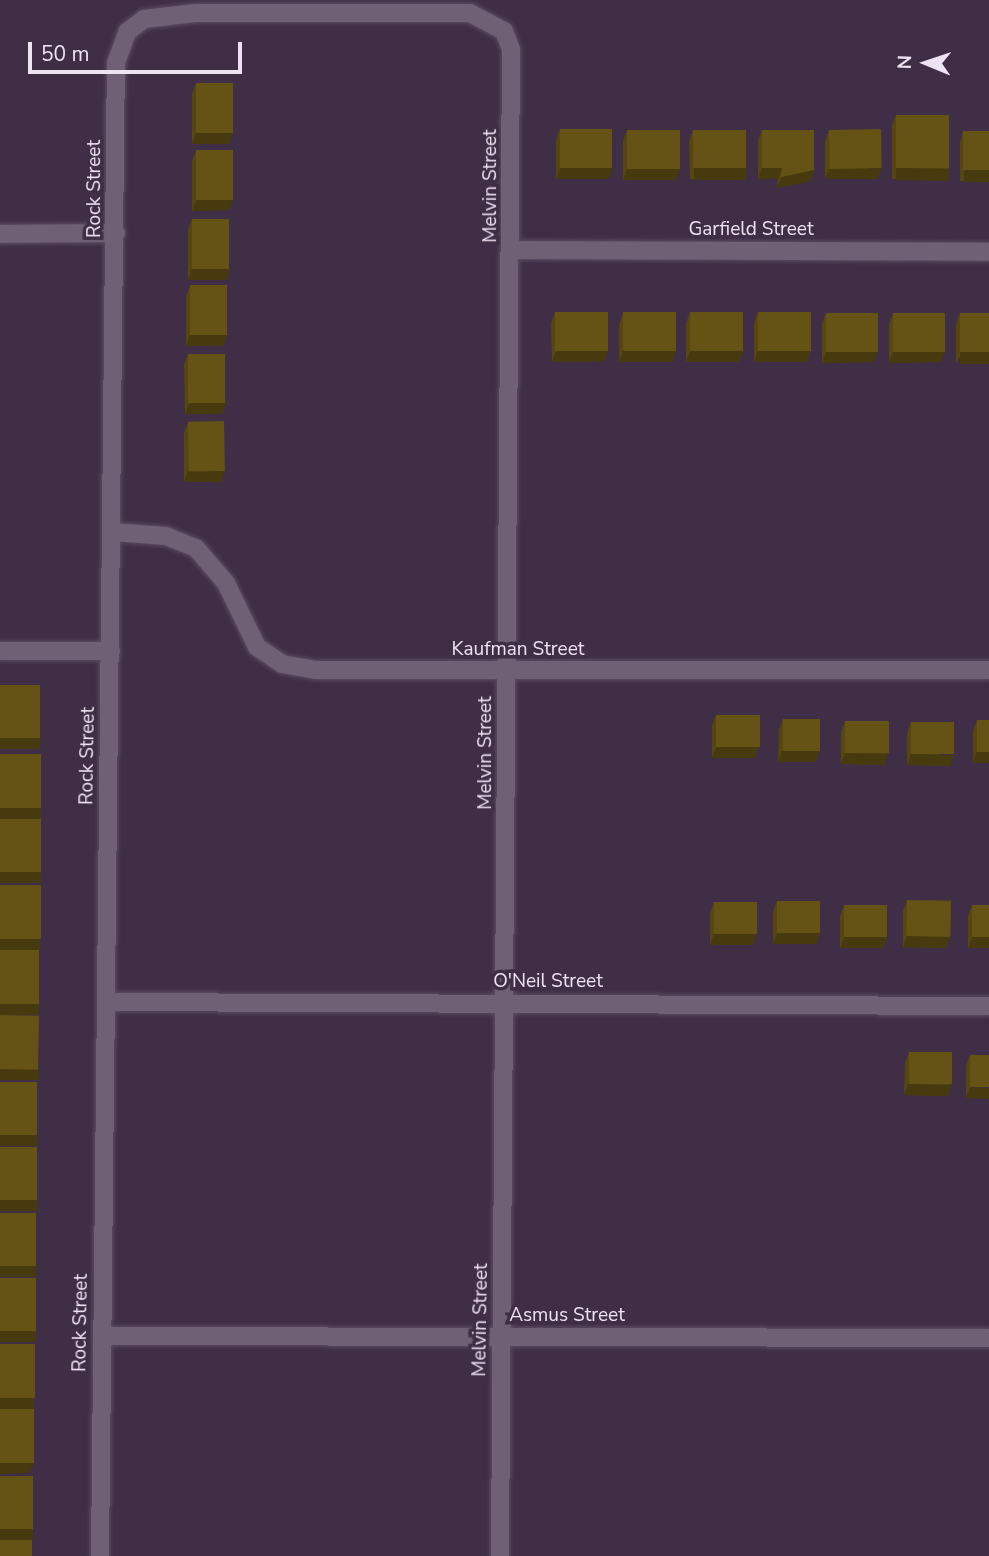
<!DOCTYPE html>
<html>
<head>
<meta charset="utf-8">
<style>
  body { margin:0 }
  #map { position:relative; width:989px; height:1556px; overflow:hidden; background:#3f2e46; font-family:"Nunito Sans",sans-serif }
  div>[style] { position:absolute }
  .roads { filter:drop-shadow(0 0 2px #5b4b62) drop-shadow(0 0 2px #5b4b62) }
  .street>* { height:18px; margin:-9px; padding:0 9px; transform-origin:9px; border-radius:9px; background:#6f6075 }
  .wall>* { inset:0; background:#564711 }
  .shaded-wall>* { inset:0; background:#463a0e; transform-origin:0 0 }
  .building>* { inset:0; background:#645314; transform-origin:0 0 }
  span { translate:-50% -50%; white-space:nowrap; text-align:center; line-height:1.15; -webkit-text-stroke:7px #3f2e46; paint-order:stroke }
  .street-label { font-size:19px; color:#eee3f3 }
  .north { position:absolute; left:891px; top:28px; width:70px; height:70px; -webkit-text-stroke:5px #3f2e46; paint-order:stroke; rotate:272deg; font-size:19px; font-weight:700; line-height:28px; text-align:center; color:#eee3f3 }
  .north::after { content:''; display:block; margin:auto; width:24px; height:32px; background:#eee3f3; clip-path:polygon(50% 0,100% 100%,50% 72%,0 100%) }
  .scale { position:absolute; left:28px; top:42px; width:214px; height:32px; box-sizing:border-box; border:4px solid #eee3f3; border-top:0; padding-left:9px; font-size:21px; line-height:24px; white-space:nowrap; color:#eee3f3; -webkit-text-stroke:5px #3f2e46; paint-order:stroke }
</style>
</head>
<body>
<div id="map">
  <div class="roads">
    <div class="street">
      <div style="left:0;top:234px;width:116px;rotate:-0.5deg"></div>
      <div style="left:512px;top:250px;width:477px;rotate:0.2deg"></div>
      <div style="left:112px;top:532px;width:54px;rotate:4.2deg"></div>
      <div style="left:166px;top:536px;width:32px;rotate:22deg"></div>
      <div style="left:196px;top:548px;width:46px;rotate:49.4deg"></div>
      <div style="left:226px;top:583px;width:71px;rotate:64.2deg"></div>
      <div style="left:257px;top:647px;width:30px;rotate:34deg"></div>
      <div style="left:282px;top:664px;width:34px;rotate:10deg"></div>
      <div style="left:315px;top:670px;width:674px"></div>
      <div style="left:0;top:651px;width:111px"></div>
      <div style="left:106px;top:1002px;width:883px;rotate:0.26deg"></div>
      <div style="left:102px;top:1336px;width:887px;rotate:0.13deg"></div>
      <div style="left:100px;top:1556px;width:1493px;rotate:-89.39deg"></div>
      <div style="left:116px;top:63px;width:33px;rotate:-70deg"></div>
      <div style="left:127px;top:32px;width:21px;rotate:-37deg"></div>
      <div style="left:144px;top:19px;width:52px;rotate:-6.6deg"></div>
      <div style="left:196px;top:13px;width:274px"></div>
      <div style="left:470px;top:13px;width:38px;rotate:28deg"></div>
      <div style="left:504px;top:31px;width:19px;rotate:69deg"></div>
      <div style="left:511px;top:49px;width:1507px;rotate:90.42deg"></div>
    </div>
  </div>
  <div class="wall">
    <div style="clip-path:polygon(196px 83px,229px 144px,192px 144px,192px 94px)"></div>
    <div style="clip-path:polygon(896px 115px,949px 169px,945px 180px,892px 179px,892px 125px)"></div>
    <div style="clip-path:polygon(560px 129px,609px 179px,556px 179px,556px 140px)"></div>
    <div style="clip-path:polygon(627px 130px,676px 180px,623px 180px,623px 141px)"></div>
    <div style="clip-path:polygon(693px 130px,746px 168px,743px 179px,690px 179px,689px 141px)"></div>
    <div style="clip-path:polygon(762px 130px,814px 170px,810px 181px,777px 188px,778px 179px,758px 179px,758px 141px)"></div>
    <div style="clip-path:polygon(829px 130px,878px 179px,825px 179px,825px 141px)"></div>
    <div style="clip-path:polygon(963px 131px,989px 131px,989px 181px,960px 181px,960px 142px)"></div>
    <div style="clip-path:polygon(196px 150px,233px 200px,229px 210px,192px 211px,192px 161px)"></div>
    <div style="clip-path:polygon(192px 219px,230px 269px,226px 280px,188px 280px,188px 230px)"></div>
    <div style="clip-path:polygon(190px 286px,227px 335px,223px 346px,186px 346px,186px 296px)"></div>
    <div style="clip-path:polygon(555px 312px,608px 351px,604px 361px,552px 362px,551px 323px)"></div>
    <div style="clip-path:polygon(690px 312px,743px 351px,739px 362px,686px 362px,686px 323px)"></div>
    <div style="clip-path:polygon(758px 312px,807px 362px,754px 362px,754px 323px)"></div>
    <div style="clip-path:polygon(623px 313px,676px 351px,672px 362px,619px 362px,619px 324px)"></div>
    <div style="clip-path:polygon(826px 313px,874px 362px,822px 363px,822px 324px)"></div>
    <div style="clip-path:polygon(893px 313px,941px 362px,889px 363px,889px 324px)"></div>
    <div style="clip-path:polygon(960px 313px,989px 313px,956px 363px,956px 324px)"></div>
    <div style="clip-path:polygon(188px 354px,226px 403px,222px 414px,185px 414px,184px 365px)"></div>
    <div style="clip-path:polygon(188px 422px,225px 471px,221px 482px,184px 482px,184px 433px)"></div>
    <div style="clip-path:polygon(716px 715px,759px 747px,755px 758px,712px 758px,712px 726px)"></div>
    <div style="clip-path:polygon(783px 719px,816px 762px,778px 762px,779px 730px)"></div>
    <div style="clip-path:polygon(977px 720px,989px 720px,973px 763px,973px 731px)"></div>
    <div style="clip-path:polygon(845px 721px,888px 754px,884px 765px,841px 764px,841px 732px)"></div>
    <div style="clip-path:polygon(911px 722px,950px 766px,907px 765px,907px 733px)"></div>
    <div style="clip-path:polygon(907px 900px,950px 937px,946px 948px,903px 947px,903px 911px)"></div>
    <div style="clip-path:polygon(777px 901px,816px 944px,773px 944px,773px 912px)"></div>
    <div style="clip-path:polygon(714px 902px,757px 934px,753px 945px,710px 945px,710px 913px)"></div>
    <div style="clip-path:polygon(844px 905px,887px 937px,883px 948px,840px 948px,840px 916px)"></div>
    <div style="clip-path:polygon(972px 905px,989px 905px,989px 948px,968px 948px,968px 916px)"></div>
    <div style="clip-path:polygon(909px 1052px,951px 1085px,948px 1096px,904px 1095px,905px 1063px)"></div>
    <div style="clip-path:polygon(970px 1055px,989px 1055px,966px 1098px,966px 1066px)"></div>
  </div>
  <div class="shaded-wall">
    <div style="clip-path:polygon(196px 133px,233px 133px,229px 144px,192px 144px)"></div>
    <div style="clip-path:polygon(560px 168px,613px 168px,609px 179px,556px 179px)"></div>
    <div style="left:694px;top:168px;width:52px;height:12px"></div>
    <div style="clip-path:polygon(762px 168px,782px 168px,778px 179px,758px 179px)"></div>
    <div style="clip-path:polygon(882px 168px,878px 179px,825px 179px,829px 169px)"></div>
    <div style="left:896px;top:168px;width:53px;height:12px;rotate:1deg"></div>
    <div style="clip-path:polygon(627px 169px,680px 169px,676px 180px,623px 180px)"></div>
    <div style="clip-path:polygon(814px 170px,810px 181px,777px 188px,781px 177px)"></div>
    <div style="left:964px;top:170px;width:25px;height:12px"></div>
    <div style="clip-path:polygon(196px 200px,233px 200px,229px 210px,192px 211px)"></div>
    <div style="clip-path:polygon(192px 269px,230px 269px,226px 280px,188px 280px)"></div>
    <div style="clip-path:polygon(190px 335px,227px 335px,223px 346px,186px 346px)"></div>
    <div style="clip-path:polygon(556px 351px,608px 351px,604px 361px,552px 362px)"></div>
    <div style="clip-path:polygon(623px 351px,676px 351px,672px 362px,619px 362px)"></div>
    <div style="clip-path:polygon(690px 351px,743px 351px,739px 362px,686px 362px)"></div>
    <div style="clip-path:polygon(758px 351px,811px 351px,807px 362px,754px 362px)"></div>
    <div style="clip-path:polygon(878px 351px,874px 362px,822px 363px,826px 352px)"></div>
    <div style="clip-path:polygon(945px 351px,941px 362px,889px 363px,893px 352px)"></div>
    <div style="left:960px;top:352px;width:29px;height:12px"></div>
    <div style="clip-path:polygon(189px 403px,226px 403px,222px 414px,185px 414px)"></div>
    <div style="clip-path:polygon(188px 471px,225px 471px,221px 482px,184px 482px)"></div>
    <div style="left:0;top:738px;width:40px;height:11px"></div>
    <div style="clip-path:polygon(716px 747px,759px 747px,755px 758px,712px 758px)"></div>
    <div style="clip-path:polygon(782px 751px,820px 751px,816px 762px,778px 762px)"></div>
    <div style="clip-path:polygon(977px 752px,989px 752px,989px 763px,973px 763px)"></div>
    <div style="clip-path:polygon(845px 753px,888px 754px,884px 765px,841px 764px)"></div>
    <div style="clip-path:polygon(911px 754px,954px 755px,950px 766px,907px 765px)"></div>
    <div style="left:0;top:808px;width:41px;height:11px"></div>
    <div style="left:0;top:872px;width:41px;height:11px"></div>
    <div style="clip-path:polygon(777px 933px,820px 933px,816px 944px,773px 944px)"></div>
    <div style="clip-path:polygon(714px 934px,757px 934px,753px 945px,710px 945px)"></div>
    <div style="clip-path:polygon(907px 936px,950px 937px,946px 948px,903px 947px)"></div>
    <div style="clip-path:polygon(844px 937px,887px 937px,883px 948px,840px 948px)"></div>
    <div style="clip-path:polygon(972px 937px,989px 937px,989px 948px,968px 948px)"></div>
    <div style="left:0;top:939px;width:40px;height:11px"></div>
    <div style="left:0;top:1004px;width:39px;height:11px"></div>
    <div style="left:0;top:1069px;width:39px;height:11px"></div>
    <div style="clip-path:polygon(908px 1084px,951px 1085px,948px 1096px,904px 1095px)"></div>
    <div style="clip-path:polygon(970px 1087px,989px 1088px,989px 1099px,966px 1098px)"></div>
    <div style="left:0;top:1135px;width:37px;height:11px"></div>
    <div style="left:0;top:1200px;width:37px;height:11px"></div>
    <div style="left:0;top:1266px;width:36px;height:11px"></div>
    <div style="left:0;top:1331px;width:36px;height:11px"></div>
    <div style="left:0;top:1398px;width:34px;height:11px"></div>
    <div style="clip-path:polygon(34px 1462px,30px 1473px,0 1474px,0 1463px)"></div>
    <div style="left:0;top:1529px;width:33px;height:11px"></div>
  </div>
  <div class="building">
    <div style="left:196px;top:83px;width:37px;height:50px"></div>
    <div style="left:896px;top:115px;width:53px;height:53px"></div>
    <div style="left:560px;top:129px;width:52px;height:39px"></div>
    <div style="left:881px;top:129px;width:39px;height:52px;rotate:89deg"></div>
    <div style="left:627px;top:130px;width:53px;height:39px"></div>
    <div style="left:693px;top:130px;width:53px;height:38px"></div>
    <div style="clip-path:polygon(762px 130px,814px 130px,814px 170px,781px 177px,782px 168px,762px 168px)"></div>
    <div style="left:963px;top:131px;width:26px;height:39px"></div>
    <div style="left:196px;top:150px;width:37px;height:50px"></div>
    <div style="left:192px;top:219px;width:37px;height:50px"></div>
    <div style="left:227px;top:285px;width:50px;height:37px;rotate:90deg"></div>
    <div style="left:555px;top:312px;width:53px;height:39px"></div>
    <div style="left:676px;top:312px;width:39px;height:53px;rotate:90deg"></div>
    <div style="left:690px;top:312px;width:53px;height:39px"></div>
    <div style="left:758px;top:312px;width:53px;height:39px"></div>
    <div style="left:826px;top:313px;width:52px;height:39px"></div>
    <div style="left:893px;top:313px;width:52px;height:39px"></div>
    <div style="left:960px;top:313px;width:29px;height:39px"></div>
    <div style="left:188px;top:354px;width:37px;height:49px"></div>
    <div style="left:224px;top:421px;width:50px;height:36px;rotate:89deg"></div>
    <div style="left:0;top:685px;width:40px;height:53px"></div>
    <div style="left:716px;top:715px;width:44px;height:32px"></div>
    <div style="left:783px;top:719px;width:37px;height:32px"></div>
    <div style="left:977px;top:720px;width:12px;height:32px"></div>
    <div style="left:845px;top:721px;width:44px;height:32px"></div>
    <div style="left:911px;top:722px;width:43px;height:32px"></div>
    <div style="left:0;top:754px;width:41px;height:54px"></div>
    <div style="left:0;top:819px;width:41px;height:53px"></div>
    <div style="left:0;top:885px;width:41px;height:54px"></div>
    <div style="left:907px;top:900px;width:44px;height:36px;rotate:1deg"></div>
    <div style="left:777px;top:901px;width:43px;height:32px"></div>
    <div style="left:714px;top:902px;width:43px;height:32px"></div>
    <div style="left:844px;top:905px;width:43px;height:32px"></div>
    <div style="left:972px;top:905px;width:17px;height:32px"></div>
    <div style="left:0;top:950px;width:39px;height:54px"></div>
    <div style="left:0;top:1015px;width:39px;height:54px;rotate:1deg"></div>
    <div style="left:909px;top:1052px;width:43px;height:32px"></div>
    <div style="left:970px;top:1055px;width:19px;height:32px"></div>
    <div style="left:0;top:1082px;width:37px;height:53px"></div>
    <div style="left:0;top:1147px;width:37px;height:53px"></div>
    <div style="left:0;top:1213px;width:36px;height:53px"></div>
    <div style="left:0;top:1278px;width:36px;height:53px"></div>
    <div style="left:0;top:1344px;width:35px;height:54px"></div>
    <div style="left:0;top:1409px;width:34px;height:54px"></div>
    <div style="left:0;top:1476px;width:33px;height:53px"></div>
    <div style="left:0;top:1540px;width:32px;height:16px"></div>
  </div>
  <div class="street-label">
    <span style="left:491px;top:186px;rotate:-90deg">Melvin Street</span>
    <span style="left:95px;top:189px;rotate:-90deg">Rock Street</span>
    <span style="left:751px;top:230px">Garfield Street</span>
    <span style="left:518px;top:650px">Kaufman Street</span>
    <span style="left:486px;top:753px;rotate:-90deg">Melvin Street</span>
    <span style="left:88px;top:756px;rotate:-89deg">Rock Street</span>
    <span style="left:548px;top:982px">O'Neil Street</span>
    <span style="left:567px;top:1316px">Asmus Street</span>
    <span style="left:481px;top:1320px;rotate:-89deg">Melvin Street</span>
    <span style="left:81px;top:1323px;rotate:-89deg">Rock Street</span>
  </div>
  <div class="north">N</div>
  <div class="scale">50 m</div>
</div>
</body>
</html>
